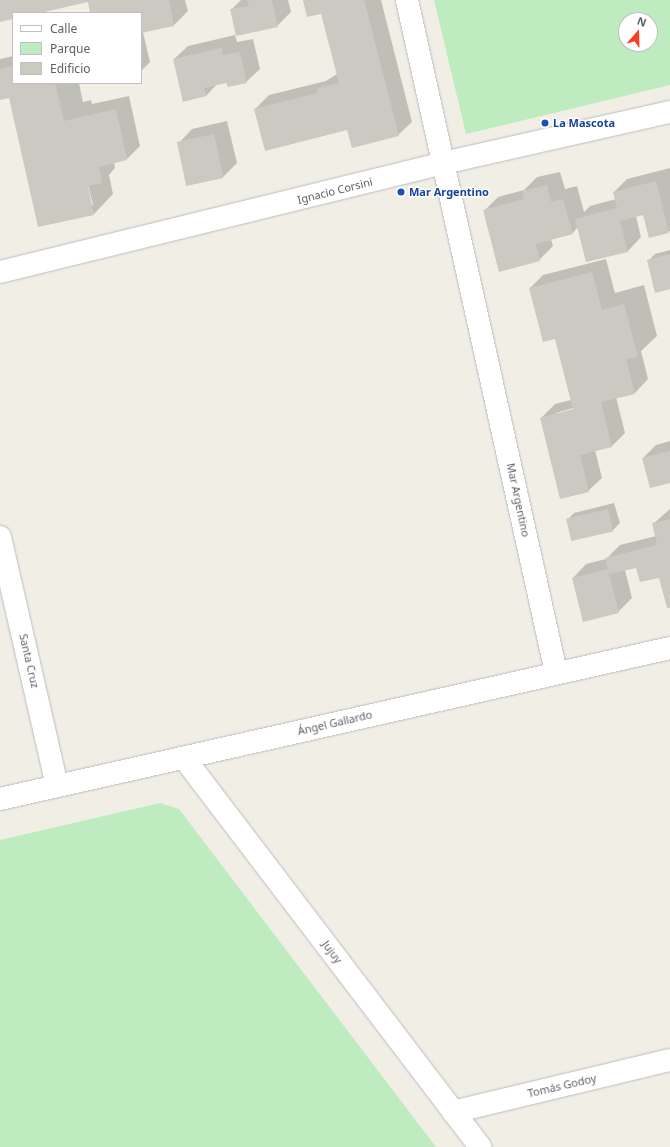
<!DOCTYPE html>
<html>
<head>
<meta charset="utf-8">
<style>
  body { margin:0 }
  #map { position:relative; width:670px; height:1147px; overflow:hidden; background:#f1efe5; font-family:"Noto Sans",sans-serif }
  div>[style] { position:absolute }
  .green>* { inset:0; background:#bfebc1 }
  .shadow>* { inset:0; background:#0003 }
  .building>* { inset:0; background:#ccc9c2; transform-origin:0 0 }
  .roads { filter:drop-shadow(0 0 1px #babdc2) drop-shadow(0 0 1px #babdc2) }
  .minor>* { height:22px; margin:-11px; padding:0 11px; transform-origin:11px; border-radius:11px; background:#fff }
  .dots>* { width:11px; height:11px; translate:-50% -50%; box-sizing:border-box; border:2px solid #fff; border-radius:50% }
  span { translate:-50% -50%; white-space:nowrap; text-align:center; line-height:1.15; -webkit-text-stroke:3px #fff; paint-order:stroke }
  .transit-label { font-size:11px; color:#164399; font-weight:700 }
  .left { translate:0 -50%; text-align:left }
  .street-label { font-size:11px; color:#5d6167 }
  .legend { position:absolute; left:12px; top:12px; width:130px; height:72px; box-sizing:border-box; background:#fff; border:1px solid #bec0c2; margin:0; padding:5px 7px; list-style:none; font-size:12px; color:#5d6167 }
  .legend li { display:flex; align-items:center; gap:8px; height:20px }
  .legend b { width:20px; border:1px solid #bec0c2 }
  .north { position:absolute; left:618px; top:12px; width:40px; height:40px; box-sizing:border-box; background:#fff; border:1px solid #bec0c2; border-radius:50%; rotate:20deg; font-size:11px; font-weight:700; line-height:16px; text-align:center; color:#5d6167 }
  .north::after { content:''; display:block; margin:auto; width:14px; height:18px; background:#fb3b21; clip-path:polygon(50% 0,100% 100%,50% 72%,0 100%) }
</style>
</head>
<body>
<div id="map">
  <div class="green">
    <div style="clip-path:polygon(evenodd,434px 0,670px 0,670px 85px,466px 134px,434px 0,626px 20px,650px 20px,650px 44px,626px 44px,626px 20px)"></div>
    <div style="clip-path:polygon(160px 803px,179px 809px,436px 1147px,0 1147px,0 840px)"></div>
  </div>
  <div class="shadow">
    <div style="clip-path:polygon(0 0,185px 0,188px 11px,174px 25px,143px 32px,150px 62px,141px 71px,141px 13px,91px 13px,88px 0,36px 13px,13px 13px,13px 18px,0 21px)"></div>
    <div style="clip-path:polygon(241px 0,288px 0,291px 12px,277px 26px,231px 10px)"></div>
    <div style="clip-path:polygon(304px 0,381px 0,412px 122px,398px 135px,348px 129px,255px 109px,269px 95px,326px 81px,337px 74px,322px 13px)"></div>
    <div style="clip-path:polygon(235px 35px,237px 42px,253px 39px,260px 69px,246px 82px,218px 83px,206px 96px,184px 100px,174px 59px,188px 46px)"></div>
    <div style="clip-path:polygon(evenodd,13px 56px,13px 83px,79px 83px,83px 102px,91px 100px,92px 104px,129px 96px,140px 146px,127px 159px,114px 162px,115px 168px,109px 175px,113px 194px,94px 214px,9px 96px,0 99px,0 59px,13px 56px,86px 185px,88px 185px,93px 205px,91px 205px,86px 185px)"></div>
    <div style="clip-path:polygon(227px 121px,237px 163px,223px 177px,188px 184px,179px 143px,192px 129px)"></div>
    <div style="clip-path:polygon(670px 168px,670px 231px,649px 237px,644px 214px,636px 216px,641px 237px,628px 251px,587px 261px,578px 227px,572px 234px,551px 239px,553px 246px,539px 260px,484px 211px,498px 197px,524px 190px,537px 177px,560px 172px,565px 189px,577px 186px,584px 212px,590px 206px,616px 199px,614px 192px,627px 179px)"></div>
    <div style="clip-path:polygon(670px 250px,670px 288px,648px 261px,655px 254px)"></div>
    <div style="clip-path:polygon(evenodd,606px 259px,615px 293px,644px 285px,657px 336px,641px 351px,648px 379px,635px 393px,616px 397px,625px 433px,612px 446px,595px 450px,602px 478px,588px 491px,541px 418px,555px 404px,571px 400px,555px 338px,530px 288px,543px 275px,606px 259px,577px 407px,578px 409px,556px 415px,556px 413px,577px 407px)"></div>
    <div style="clip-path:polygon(670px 441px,670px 482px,643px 458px,656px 445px)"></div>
    <div style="clip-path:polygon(614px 503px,620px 523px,613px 530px,572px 540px,567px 520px,574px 513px)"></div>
    <div style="clip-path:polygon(670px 509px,670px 607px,660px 577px,637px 567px,625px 570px,632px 598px,618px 612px,573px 578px,586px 564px,606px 559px,620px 545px,656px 536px,653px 524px)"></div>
  </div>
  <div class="building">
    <div style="clip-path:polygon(0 0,169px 0,174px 26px,141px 33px,141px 13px,90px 13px,88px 2px,40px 13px,13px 13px,13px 19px,0 22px)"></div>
    <div style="clip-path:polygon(247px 0,272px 0,278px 27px,236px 36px,230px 9px,249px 6px)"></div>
    <div style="clip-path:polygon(303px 0,364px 0,399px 136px,352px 148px,347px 130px,265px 151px,254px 109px,318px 93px,317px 88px,339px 83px,321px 14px,307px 17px)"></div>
    <div style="clip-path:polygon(222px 48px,223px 55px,240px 52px,247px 83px,228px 87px,226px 83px,204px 88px,206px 96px,183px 102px,173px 59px)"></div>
    <div style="clip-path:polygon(13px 66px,13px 83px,55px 83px,64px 121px,116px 109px,127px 160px,99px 167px,102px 183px,88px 186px,94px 215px,38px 227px,9px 98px,0 100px,0 69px)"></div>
    <div style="left:214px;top:134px;width:45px;height:38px;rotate:78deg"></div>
    <div style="clip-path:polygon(656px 181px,669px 233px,649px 238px,643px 215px,620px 221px,628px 252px,586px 262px,575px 219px,617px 208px,613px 192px)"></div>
    <div style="clip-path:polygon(547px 185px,551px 202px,563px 199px,573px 234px,536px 244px,540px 261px,499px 272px,483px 210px,524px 199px,522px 191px)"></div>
    <div style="clip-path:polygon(670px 254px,670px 289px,655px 293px,647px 260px)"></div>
    <div style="clip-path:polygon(592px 272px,602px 310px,624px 304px,638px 357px,626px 359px,635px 394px,601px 402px,612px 447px,580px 455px,589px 492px,560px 499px,540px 418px,573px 409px,555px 339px,543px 342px,529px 288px)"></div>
    <div style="clip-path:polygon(670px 451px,670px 483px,650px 488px,642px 458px)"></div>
    <div style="left:608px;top:509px;width:23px;height:43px;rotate:77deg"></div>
    <div style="clip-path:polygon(670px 519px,670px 608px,667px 608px,659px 578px,640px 582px,636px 568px,609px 574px,619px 613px,583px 622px,572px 578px,608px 569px,605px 558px,657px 545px,652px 523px)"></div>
  </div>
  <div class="roads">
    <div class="minor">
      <div style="left:407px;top:0;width:688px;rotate:77.5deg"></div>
      <div style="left:0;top:272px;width:456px;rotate:-13.8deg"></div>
      <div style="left:443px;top:163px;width:233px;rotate:-12.7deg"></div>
      <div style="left:0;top:537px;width:254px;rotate:77.1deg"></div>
      <div style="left:184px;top:758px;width:489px;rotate:52.7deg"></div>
      <div style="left:0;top:799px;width:687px;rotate:-12.7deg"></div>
      <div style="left:453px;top:1112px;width:223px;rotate:-13.5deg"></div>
    </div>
  </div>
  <div class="dots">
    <div style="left:545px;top:123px;background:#1a4fb4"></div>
    <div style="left:401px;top:192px;background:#1a4fb4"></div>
  </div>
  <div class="transit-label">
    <span class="left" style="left:553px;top:123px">La Mascota</span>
    <span class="left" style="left:409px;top:192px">Mar Argentino</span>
  </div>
  <div class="street-label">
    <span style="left:335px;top:191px;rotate:-14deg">Ignacio Corsini</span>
    <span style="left:518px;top:500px;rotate:78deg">Mar Argentino</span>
    <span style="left:29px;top:661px;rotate:77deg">Santa Cruz</span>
    <span style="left:335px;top:723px;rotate:-13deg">Ángel Gallardo</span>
    <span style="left:332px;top:952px;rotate:53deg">Jujuy</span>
    <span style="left:562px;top:1086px;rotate:-13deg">Tomás Godoy</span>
  </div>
  <ul class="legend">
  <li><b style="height:5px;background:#fff"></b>Calle</li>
  <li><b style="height:11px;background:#bfebc1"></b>Parque</li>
  <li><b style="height:11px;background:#ccc9c2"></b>Edificio</li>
  </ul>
  <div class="north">N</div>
</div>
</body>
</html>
